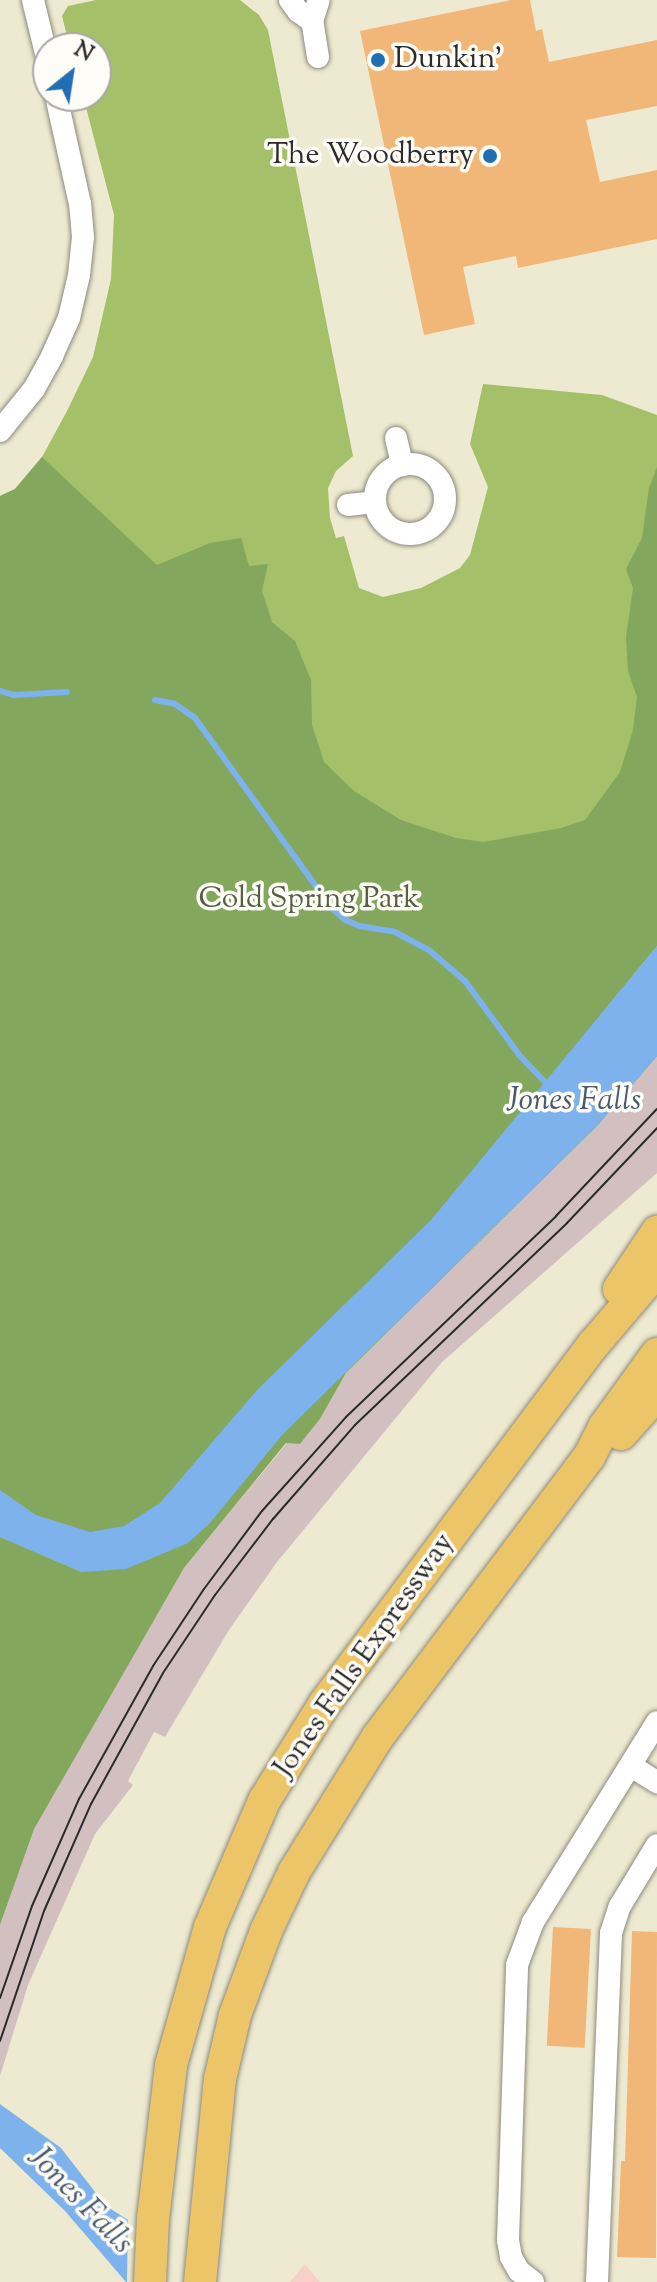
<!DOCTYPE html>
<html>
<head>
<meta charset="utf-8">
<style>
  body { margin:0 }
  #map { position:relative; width:657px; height:2282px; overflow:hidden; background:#eeead1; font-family:"Sorts Mill Goudy",serif }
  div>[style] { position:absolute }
  .built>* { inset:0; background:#f7d1c8 }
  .industrial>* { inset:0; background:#d2bfc0 }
  .green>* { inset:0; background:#a4c169 }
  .forest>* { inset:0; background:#83a75d }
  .water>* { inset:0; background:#7eb2ec }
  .pier>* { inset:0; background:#eeead1 }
  .stream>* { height:6px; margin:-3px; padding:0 3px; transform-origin:3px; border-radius:3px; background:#7eb2ec }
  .building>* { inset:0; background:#f1b778; transform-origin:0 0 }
  .roads { filter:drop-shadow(0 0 2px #8c8a7e) drop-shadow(0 0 2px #8c8a7e) }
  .minor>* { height:22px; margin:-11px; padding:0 11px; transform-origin:11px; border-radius:11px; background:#fff }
  .minor>.ring { margin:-11px; padding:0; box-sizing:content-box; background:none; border:22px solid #fff; border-radius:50% }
  .highway>* { height:32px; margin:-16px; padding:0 16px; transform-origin:16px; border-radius:16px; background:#edc569 }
  .tram>* { height:2px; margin:-1px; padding:0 1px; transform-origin:1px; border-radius:1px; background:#2b2b2b }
  .dots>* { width:22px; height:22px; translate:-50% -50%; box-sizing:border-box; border:4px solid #fdfcf7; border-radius:50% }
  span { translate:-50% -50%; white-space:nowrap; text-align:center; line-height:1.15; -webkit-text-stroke:7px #fdfcf7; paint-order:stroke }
  .poi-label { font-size:30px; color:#2b2b2b }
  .left { translate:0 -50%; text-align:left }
  .right { translate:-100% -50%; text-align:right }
  .park-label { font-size:30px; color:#556041 }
  .street-label { font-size:30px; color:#2b2b2b }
  .water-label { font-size:32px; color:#485a6f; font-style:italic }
  .north { position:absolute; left:32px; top:32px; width:80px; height:80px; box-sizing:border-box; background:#fdfcf7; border:2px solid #a9a8a5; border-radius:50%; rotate:30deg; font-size:22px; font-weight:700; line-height:32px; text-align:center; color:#2b2b2b }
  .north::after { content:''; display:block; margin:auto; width:28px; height:36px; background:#1f6fb2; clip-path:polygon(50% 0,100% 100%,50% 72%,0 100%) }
</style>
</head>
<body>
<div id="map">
  <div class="built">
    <div style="clip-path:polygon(305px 2264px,320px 2282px,290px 2282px)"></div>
  </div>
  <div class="industrial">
    <div style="clip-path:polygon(657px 1056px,657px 1173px,442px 1362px,277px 1562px,229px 1630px,165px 1737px,154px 1732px,128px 1781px,133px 1785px,95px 1834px,28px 1985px,0 2076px,0 1925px,33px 1829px,184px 1568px,287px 1443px,300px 1444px,320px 1419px,346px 1373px,597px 1126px)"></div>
  </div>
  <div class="green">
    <div style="clip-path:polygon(96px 0,240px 0,259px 15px,268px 30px,353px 456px,336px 471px,328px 488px,330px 518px,336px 538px,344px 536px,359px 588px,383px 597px,421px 588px,460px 568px,470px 555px,488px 487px,470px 444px,483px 384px,602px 395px,657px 415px,657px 946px,594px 1023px,657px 1056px,597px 1126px,283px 1434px,210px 1523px,124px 1649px,50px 1787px,0 1910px,0 496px,15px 489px,42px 457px,67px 411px,93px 357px,111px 279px,114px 215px,83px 96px,96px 96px,96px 48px,70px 48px,62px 16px,68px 6px)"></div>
  </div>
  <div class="forest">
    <div style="clip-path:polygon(42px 457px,157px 565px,210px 543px,241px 538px,249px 566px,268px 564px,262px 591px,272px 622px,295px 641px,311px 680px,312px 725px,324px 762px,354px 791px,401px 820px,456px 838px,483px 842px,561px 828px,585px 820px,620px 772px,633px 730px,637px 697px,628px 671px,626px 637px,633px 588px,626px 569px,642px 538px,649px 488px,657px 467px,657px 946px,594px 1023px,657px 1056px,597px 1126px,346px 1373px,320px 1419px,300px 1444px,286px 1443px,184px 1568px,34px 1829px,0 1925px,0 1537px,81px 1572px,149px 1546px,0 1515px,0 496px,15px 489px)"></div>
  </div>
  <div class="water">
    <div style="clip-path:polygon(657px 946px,657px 1056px,597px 1126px,283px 1434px,210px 1523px,188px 1543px,126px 1569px,82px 1572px,0 1537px,0 1490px,36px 1515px,90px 1532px,124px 1526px,160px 1503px,257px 1390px,431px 1220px)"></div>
    <div style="clip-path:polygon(0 2104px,61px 2148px,106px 2206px,133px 2223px,176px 2282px,126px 2282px,65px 2211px,0 2148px)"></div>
  </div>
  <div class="pier">
    <div style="clip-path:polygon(128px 2216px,163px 2250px,180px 2282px,127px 2282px)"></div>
  </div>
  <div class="stream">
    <div style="left:0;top:691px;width:15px;rotate:16deg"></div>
    <div style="left:14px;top:695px;width:53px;rotate:-3.2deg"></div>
    <div style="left:155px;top:700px;width:20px;rotate:11deg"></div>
    <div style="left:175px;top:704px;width:24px;rotate:35deg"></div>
    <div style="left:195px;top:718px;width:233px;rotate:54.3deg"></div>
    <div style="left:331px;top:907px;width:18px;rotate:43deg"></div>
    <div style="left:344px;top:919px;width:17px;rotate:25deg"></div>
    <div style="left:359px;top:926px;width:36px;rotate:9deg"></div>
    <div style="left:395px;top:932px;width:40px;rotate:28deg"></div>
    <div style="left:430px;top:951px;width:46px;rotate:40.6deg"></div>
    <div style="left:465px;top:981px;width:93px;rotate:53.7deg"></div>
    <div style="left:520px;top:1056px;width:45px;rotate:45.9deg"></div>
  </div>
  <div class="building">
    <div style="clip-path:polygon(511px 0,530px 0,536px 31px,542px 29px,549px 62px,657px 40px,657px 106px,586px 120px,600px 182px,657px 170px,657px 239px,518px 268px,516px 256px,463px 267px,475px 324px,424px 335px,360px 31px)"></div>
    <div style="left:553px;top:1927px;width:38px;height:119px;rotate:3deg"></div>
    <div style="clip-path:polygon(632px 1931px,657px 1932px,656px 2258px,617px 2257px,621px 2161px,625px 2161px)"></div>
  </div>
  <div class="roads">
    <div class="minor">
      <div style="left:33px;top:0;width:64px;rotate:76.4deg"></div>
      <div style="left:290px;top:0;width:14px;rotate:54deg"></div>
      <div style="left:298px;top:11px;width:17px;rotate:36deg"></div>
      <div style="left:318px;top:57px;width:36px;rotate:-99deg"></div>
      <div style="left:312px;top:21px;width:22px;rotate:-72deg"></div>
      <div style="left:0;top:431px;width:54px;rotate:-51deg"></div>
      <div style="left:34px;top:389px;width:38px;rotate:-61deg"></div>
      <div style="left:52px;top:356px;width:42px;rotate:-65.9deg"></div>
      <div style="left:69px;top:318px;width:44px;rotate:-76.9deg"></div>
      <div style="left:79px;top:275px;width:38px;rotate:-84deg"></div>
      <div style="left:83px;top:237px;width:33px;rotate:-95deg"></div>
      <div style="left:80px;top:204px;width:111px;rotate:-102.5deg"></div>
      <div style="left:396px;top:438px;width:28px;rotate:77deg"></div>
      <div class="ring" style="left:375px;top:464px;width:48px;height:48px"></div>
      <div style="left:348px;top:505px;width:27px;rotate:-6deg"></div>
      <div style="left:631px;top:1766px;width:31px;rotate:32deg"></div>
      <div style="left:533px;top:2282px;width:18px;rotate:-142deg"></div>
      <div style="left:519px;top:2271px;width:16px;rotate:-120deg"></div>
      <div style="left:511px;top:2257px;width:17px;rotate:-100deg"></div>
      <div style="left:508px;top:2240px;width:275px;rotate:-88.1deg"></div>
      <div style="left:517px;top:1965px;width:46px;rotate:-69.6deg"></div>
      <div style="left:533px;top:1922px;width:235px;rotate:-58.2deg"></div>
      <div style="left:597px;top:2282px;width:349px;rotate:-87.7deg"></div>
      <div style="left:611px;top:1933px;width:28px;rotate:-72deg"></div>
      <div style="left:620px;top:1906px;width:71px;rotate:-58.8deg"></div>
    </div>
    <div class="highway">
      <div style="left:619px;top:1289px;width:69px;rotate:-56.3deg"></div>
      <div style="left:621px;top:1434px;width:54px;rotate:-48deg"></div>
      <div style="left:150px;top:2282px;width:63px;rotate:-87.3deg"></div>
      <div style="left:153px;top:2219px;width:155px;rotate:-83.3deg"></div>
      <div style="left:171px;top:2065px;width:143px;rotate:-74.2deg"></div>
      <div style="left:210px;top:1927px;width:137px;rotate:-66.8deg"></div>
      <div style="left:264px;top:1801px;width:115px;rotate:-58.1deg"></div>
      <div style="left:325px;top:1703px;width:449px;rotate:-53.2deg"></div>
      <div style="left:594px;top:1344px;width:97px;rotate:-49.6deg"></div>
      <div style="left:200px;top:2282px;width:204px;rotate:-84.4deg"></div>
      <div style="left:220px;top:2079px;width:66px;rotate:-76.8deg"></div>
      <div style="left:235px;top:2015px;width:90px;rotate:-69.7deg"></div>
      <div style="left:266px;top:1931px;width:65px;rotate:-64.6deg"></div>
      <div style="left:294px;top:1872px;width:158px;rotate:-58.2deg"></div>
      <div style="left:377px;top:1738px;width:352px;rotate:-53deg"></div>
      <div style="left:589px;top:1457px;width:35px;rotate:-63deg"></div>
      <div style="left:605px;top:1426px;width:89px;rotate:-54.2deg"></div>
    </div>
  </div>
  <div class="tram">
    <div style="left:0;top:1998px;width:97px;rotate:-70.8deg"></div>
    <div style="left:32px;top:1906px;width:117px;rotate:-66.3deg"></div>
    <div style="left:79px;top:1799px;width:152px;rotate:-60.9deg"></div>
    <div style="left:153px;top:1666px;width:92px;rotate:-56.5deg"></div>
    <div style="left:204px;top:1589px;width:97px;rotate:-53.4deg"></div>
    <div style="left:262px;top:1511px;width:126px;rotate:-48.2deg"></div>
    <div style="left:346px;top:1417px;width:291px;rotate:-43.7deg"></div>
    <div style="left:556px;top:1216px;width:147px;rotate:-46.7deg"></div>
    <div style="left:0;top:2041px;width:137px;rotate:-71.3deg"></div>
    <div style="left:44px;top:1911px;width:117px;rotate:-66.3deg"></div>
    <div style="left:91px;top:1804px;width:149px;rotate:-61.2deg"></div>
    <div style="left:163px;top:1673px;width:94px;rotate:-56.3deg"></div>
    <div style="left:215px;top:1595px;width:96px;rotate:-52.7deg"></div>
    <div style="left:273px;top:1519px;width:125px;rotate:-48.9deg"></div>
    <div style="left:355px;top:1425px;width:293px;rotate:-43.6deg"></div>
    <div style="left:567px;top:1223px;width:131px;rotate:-46.5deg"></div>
  </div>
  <div class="dots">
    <div style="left:378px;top:60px;background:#1f6fb2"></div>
    <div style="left:490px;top:156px;background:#1f6fb2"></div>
  </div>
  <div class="poi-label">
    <span class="left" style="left:394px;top:60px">Dunkin'</span>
    <span class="right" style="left:474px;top:156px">The Woodberry</span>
  </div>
  <div class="park-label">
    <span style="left:309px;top:900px">Cold Spring Park</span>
  </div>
  <div class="street-label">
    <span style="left:365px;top:1656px;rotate:-55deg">Jones Falls Expressway</span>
  </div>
  <div class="water-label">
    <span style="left:574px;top:1101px">Jones Falls</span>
    <span style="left:80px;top:2201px;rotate:46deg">Jones Falls</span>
  </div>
  <div class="north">N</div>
</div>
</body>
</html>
